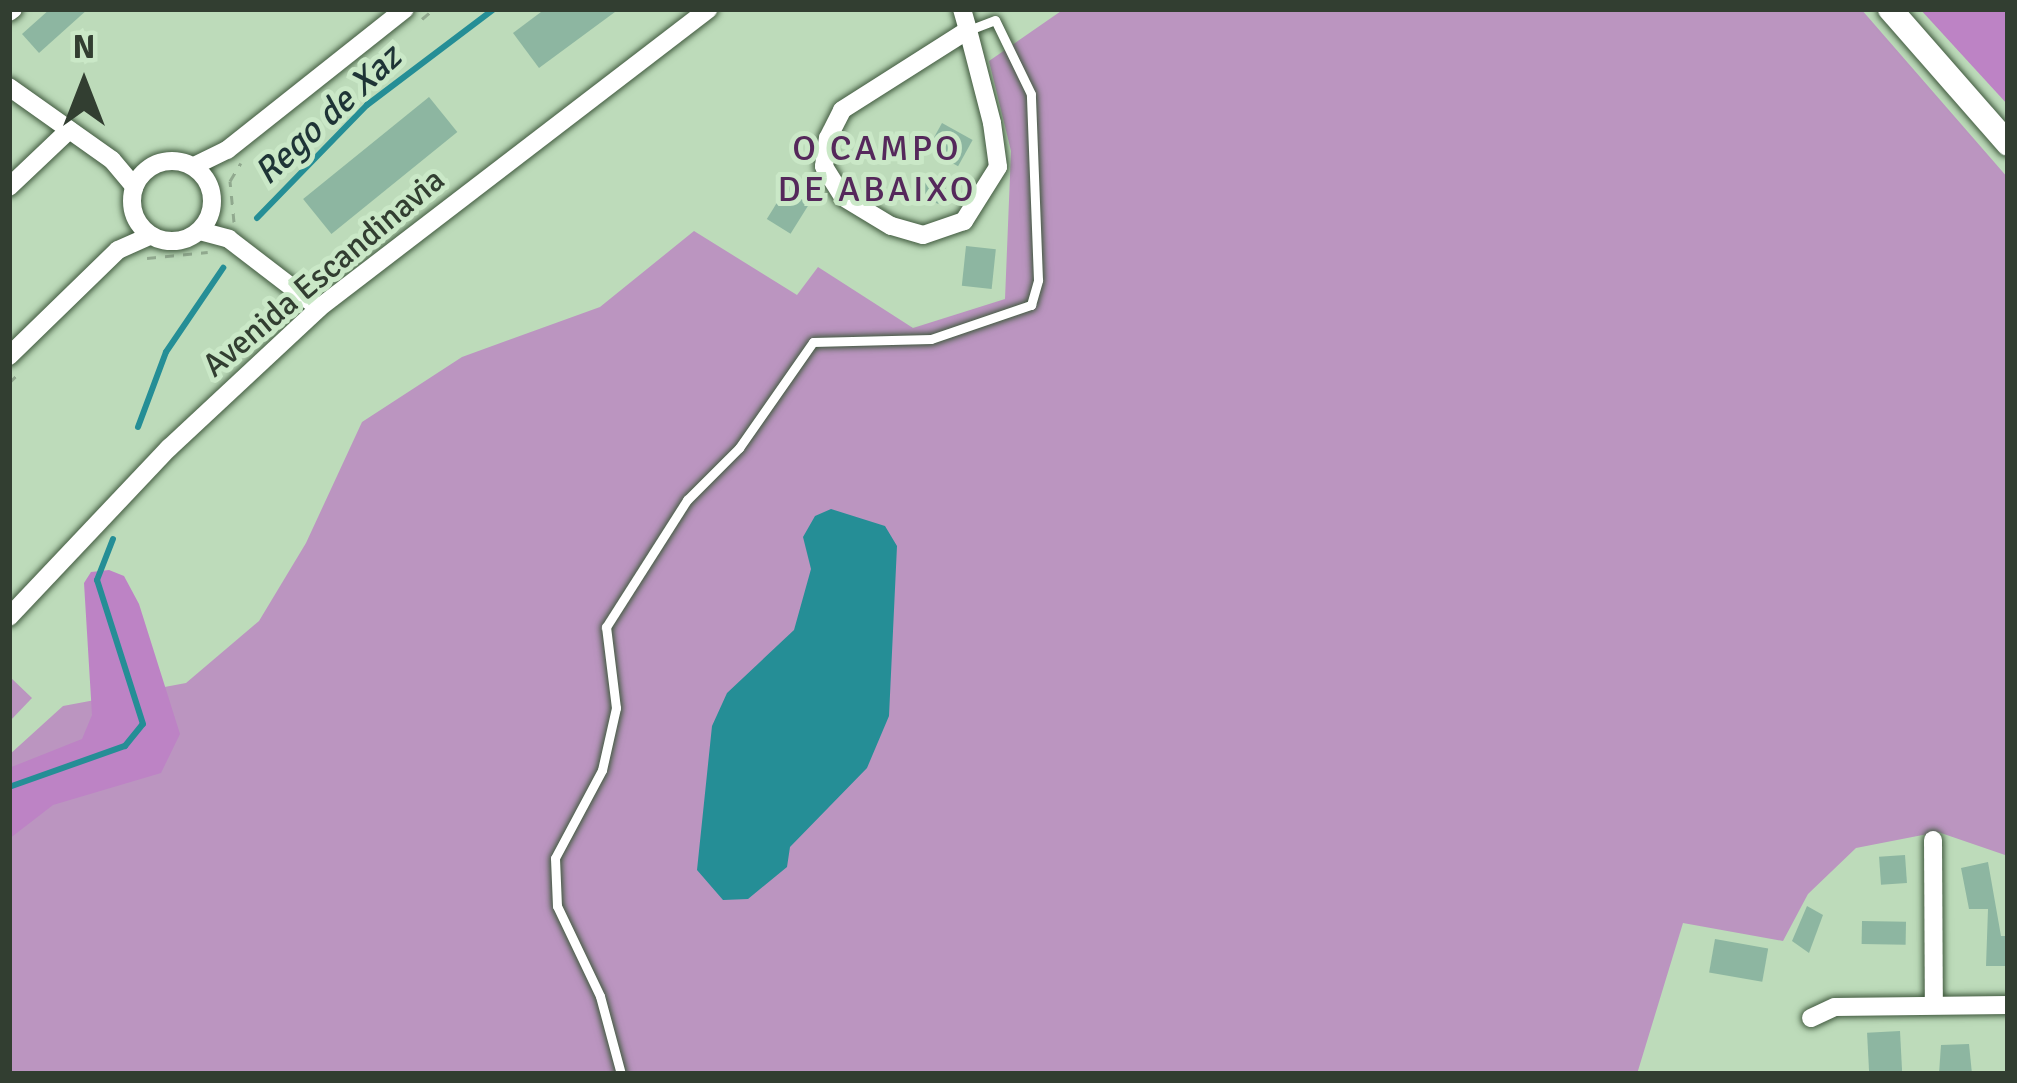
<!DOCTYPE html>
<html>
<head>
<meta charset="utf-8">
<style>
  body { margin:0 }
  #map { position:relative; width:2017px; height:1083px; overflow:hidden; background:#bddbba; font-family:Signika,sans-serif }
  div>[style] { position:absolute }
  .green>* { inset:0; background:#bb95c0 }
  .forest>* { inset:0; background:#bd83c5 }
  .water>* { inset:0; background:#258e96 }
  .stream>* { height:6px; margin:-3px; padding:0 3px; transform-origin:3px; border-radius:3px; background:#258e96 }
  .building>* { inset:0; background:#8db6a1; transform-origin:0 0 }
  .path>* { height:3px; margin-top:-1.5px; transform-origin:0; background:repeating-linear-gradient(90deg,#91a98f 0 9px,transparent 0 18px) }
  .roads { filter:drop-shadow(0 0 3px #3f583d) drop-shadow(0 0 3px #3f583d) }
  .service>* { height:9px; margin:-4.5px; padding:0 4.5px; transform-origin:4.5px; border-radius:4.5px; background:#fff }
  .minor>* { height:18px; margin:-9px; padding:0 9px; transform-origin:9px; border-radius:9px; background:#fff }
  .minor>.ring { margin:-9px; padding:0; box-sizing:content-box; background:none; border:18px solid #fff; border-radius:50% }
  .tertiary>* { height:24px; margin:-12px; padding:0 12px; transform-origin:12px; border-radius:12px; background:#fff }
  span { translate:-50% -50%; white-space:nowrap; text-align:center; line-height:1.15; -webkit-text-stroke:10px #cae8c7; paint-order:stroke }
  .street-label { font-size:33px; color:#323e31 }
  .water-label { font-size:36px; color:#1e3436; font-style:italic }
  .neighbourhood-label { font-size:36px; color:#55285b; letter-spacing:3px }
  .frame { position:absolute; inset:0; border:12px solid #323e31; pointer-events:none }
  .north { position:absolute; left:24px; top:24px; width:120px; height:120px; -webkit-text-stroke:9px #cae8c7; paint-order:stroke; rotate:0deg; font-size:33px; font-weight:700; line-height:48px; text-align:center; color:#323e31 }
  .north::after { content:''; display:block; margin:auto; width:42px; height:54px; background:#323e31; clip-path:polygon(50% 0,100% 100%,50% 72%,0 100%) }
</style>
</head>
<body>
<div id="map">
  <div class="green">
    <div style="clip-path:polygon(1064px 9px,1861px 9px,2008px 178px,2008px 856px,1938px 832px,1856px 848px,1808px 894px,1783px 941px,1683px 923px,1637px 1074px,9px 1074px,9px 755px,63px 706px,186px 683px,259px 621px,306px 543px,362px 422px,462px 357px,600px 307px,694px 231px,797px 295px,818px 267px,913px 328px,1005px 299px,1011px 151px,989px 61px)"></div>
    <div style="clip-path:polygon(9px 676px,32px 698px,9px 722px)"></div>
  </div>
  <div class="forest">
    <div style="clip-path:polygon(1920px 9px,2008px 12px,2008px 105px)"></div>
    <div style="clip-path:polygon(109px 570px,124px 576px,139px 604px,180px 734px,161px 773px,53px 805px,9px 839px,9px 768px,82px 739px,92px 715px,84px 583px,91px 572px)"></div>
  </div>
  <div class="water">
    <div style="clip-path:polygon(831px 509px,885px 526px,897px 546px,889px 716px,867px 768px,790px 847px,787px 867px,748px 899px,723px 900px,697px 870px,712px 726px,727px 693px,794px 630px,811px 569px,803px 537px,815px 516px)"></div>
  </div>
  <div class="stream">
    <div style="left:257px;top:218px;width:158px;rotate:-45.8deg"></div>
    <div style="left:367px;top:105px;width:159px;rotate:-37.1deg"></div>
    <div style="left:138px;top:427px;width:80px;rotate:-69.5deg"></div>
    <div style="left:166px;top:352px;width:102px;rotate:-55.8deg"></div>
    <div style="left:9px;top:787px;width:123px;rotate:-19.5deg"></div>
    <div style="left:125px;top:746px;width:28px;rotate:-51deg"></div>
    <div style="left:143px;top:724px;width:151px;rotate:-107.7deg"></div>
    <div style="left:97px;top:580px;width:44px;rotate:-68.7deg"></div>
  </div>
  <div class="building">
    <div style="clip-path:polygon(50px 9px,88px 9px,39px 53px,22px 34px)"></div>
    <div style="clip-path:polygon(545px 9px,619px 9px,539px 68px,513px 33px)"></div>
    <div style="left:429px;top:97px;width:45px;height:162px;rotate:51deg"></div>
    <div style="left:942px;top:123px;width:35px;height:30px;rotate:29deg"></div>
    <div style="left:925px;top:178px;width:23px;height:18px;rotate:25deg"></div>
    <div style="left:788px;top:185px;width:28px;height:40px;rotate:32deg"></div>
    <div style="left:966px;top:246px;width:30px;height:40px;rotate:6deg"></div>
    <div style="left:1905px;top:855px;width:28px;height:26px;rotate:86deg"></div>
    <div style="clip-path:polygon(1988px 862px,2001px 936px,2008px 936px,2008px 966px,1986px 966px,1988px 909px,1969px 909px,1961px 868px)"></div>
    <div style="clip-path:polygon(1807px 906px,1823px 915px,1809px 953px,1792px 941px)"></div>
    <div style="left:1862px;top:921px;width:44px;height:23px;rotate:1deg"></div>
    <div style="left:1715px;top:939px;width:54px;height:34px;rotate:10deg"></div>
    <div style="left:1900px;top:1031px;width:40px;height:33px;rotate:87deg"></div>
    <div style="clip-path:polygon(1969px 1044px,1972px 1074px,1939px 1074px,1941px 1045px)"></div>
  </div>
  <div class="path">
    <div style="left:422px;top:19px;width:16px;rotate:-40deg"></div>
    <div style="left:234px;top:222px;width:41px;rotate:-95.6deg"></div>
    <div style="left:230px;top:181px;width:21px;rotate:-59deg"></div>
    <div style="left:147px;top:258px;width:61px;rotate:-5.6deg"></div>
    <div style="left:9px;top:383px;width:16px;rotate:-45deg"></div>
  </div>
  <div class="roads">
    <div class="service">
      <div style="left:621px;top:1074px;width:81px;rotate:-105.1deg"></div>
      <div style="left:600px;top:996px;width:100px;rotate:-115.5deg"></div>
      <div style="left:557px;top:906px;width:48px;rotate:-92.4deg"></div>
      <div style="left:555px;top:858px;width:100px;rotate:-61.9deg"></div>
      <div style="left:602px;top:770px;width:64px;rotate:-77.3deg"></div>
      <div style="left:616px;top:708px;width:82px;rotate:-97deg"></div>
      <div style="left:606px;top:627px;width:151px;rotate:-57.5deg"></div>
      <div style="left:687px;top:500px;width:74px;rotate:-45deg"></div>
      <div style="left:739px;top:448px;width:129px;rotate:-55.1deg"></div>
      <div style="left:813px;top:342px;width:118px;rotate:-1.5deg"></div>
      <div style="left:931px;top:339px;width:106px;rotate:-18.8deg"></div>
      <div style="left:1031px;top:305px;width:26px;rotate:-74deg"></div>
      <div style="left:1038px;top:280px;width:186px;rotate:-92.2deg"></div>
      <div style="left:1031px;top:94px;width:82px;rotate:-115.9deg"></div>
      <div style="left:995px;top:20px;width:28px;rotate:159deg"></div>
    </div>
    <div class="minor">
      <div style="left:962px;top:9px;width:22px;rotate:74deg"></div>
      <div style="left:968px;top:30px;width:96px;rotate:75.5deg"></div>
      <div style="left:992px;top:123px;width:44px;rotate:82.2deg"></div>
      <div style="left:998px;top:167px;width:64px;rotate:122.2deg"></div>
      <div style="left:964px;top:221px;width:43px;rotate:161.1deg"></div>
      <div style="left:923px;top:235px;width:33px;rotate:-164deg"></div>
      <div style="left:891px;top:226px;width:56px;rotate:-148.9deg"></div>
      <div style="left:843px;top:197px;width:36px;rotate:-122deg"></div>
      <div style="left:824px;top:166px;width:28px;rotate:-82deg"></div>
      <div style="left:828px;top:138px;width:31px;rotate:-63deg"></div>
      <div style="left:842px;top:110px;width:149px;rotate:-32.4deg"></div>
      <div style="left:9px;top:12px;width:5px;rotate:-37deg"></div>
      <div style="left:9px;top:87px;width:126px;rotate:35.3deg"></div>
      <div style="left:112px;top:160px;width:35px;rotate:50deg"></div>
      <div class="ring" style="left:132px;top:161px;width:62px;height:62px"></div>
      <div style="left:194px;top:166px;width:37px;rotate:-26deg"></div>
      <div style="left:227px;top:150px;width:227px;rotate:-38.4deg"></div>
      <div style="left:9px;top:187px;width:83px;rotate:-43.5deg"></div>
      <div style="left:200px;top:231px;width:30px;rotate:15deg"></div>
      <div style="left:229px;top:239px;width:113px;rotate:37.5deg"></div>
      <div style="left:9px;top:356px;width:152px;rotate:-44.2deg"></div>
      <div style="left:118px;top:250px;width:36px;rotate:-24deg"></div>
      <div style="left:9px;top:617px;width:233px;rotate:-46.6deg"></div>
      <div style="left:169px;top:448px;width:205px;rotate:-43deg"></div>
      <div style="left:319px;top:308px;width:491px;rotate:-37.5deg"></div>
      <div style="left:1933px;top:840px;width:164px;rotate:89.7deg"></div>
      <div style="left:1811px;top:1018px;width:26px;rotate:-25deg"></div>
      <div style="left:1835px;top:1007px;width:173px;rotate:-0.7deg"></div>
    </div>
    <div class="tertiary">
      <div style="left:1890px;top:9px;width:179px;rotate:48.8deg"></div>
    </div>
  </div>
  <div class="street-label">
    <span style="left:324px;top:273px;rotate:-40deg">Avenida Escandinavia</span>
  </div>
  <div class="water-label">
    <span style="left:328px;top:115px;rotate:-43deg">Rego de Xaz</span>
  </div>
  <div class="neighbourhood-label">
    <span style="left:877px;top:169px">O CAMPO<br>DE ABAIXO</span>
  </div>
  <div class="frame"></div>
  <div class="north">N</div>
</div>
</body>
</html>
